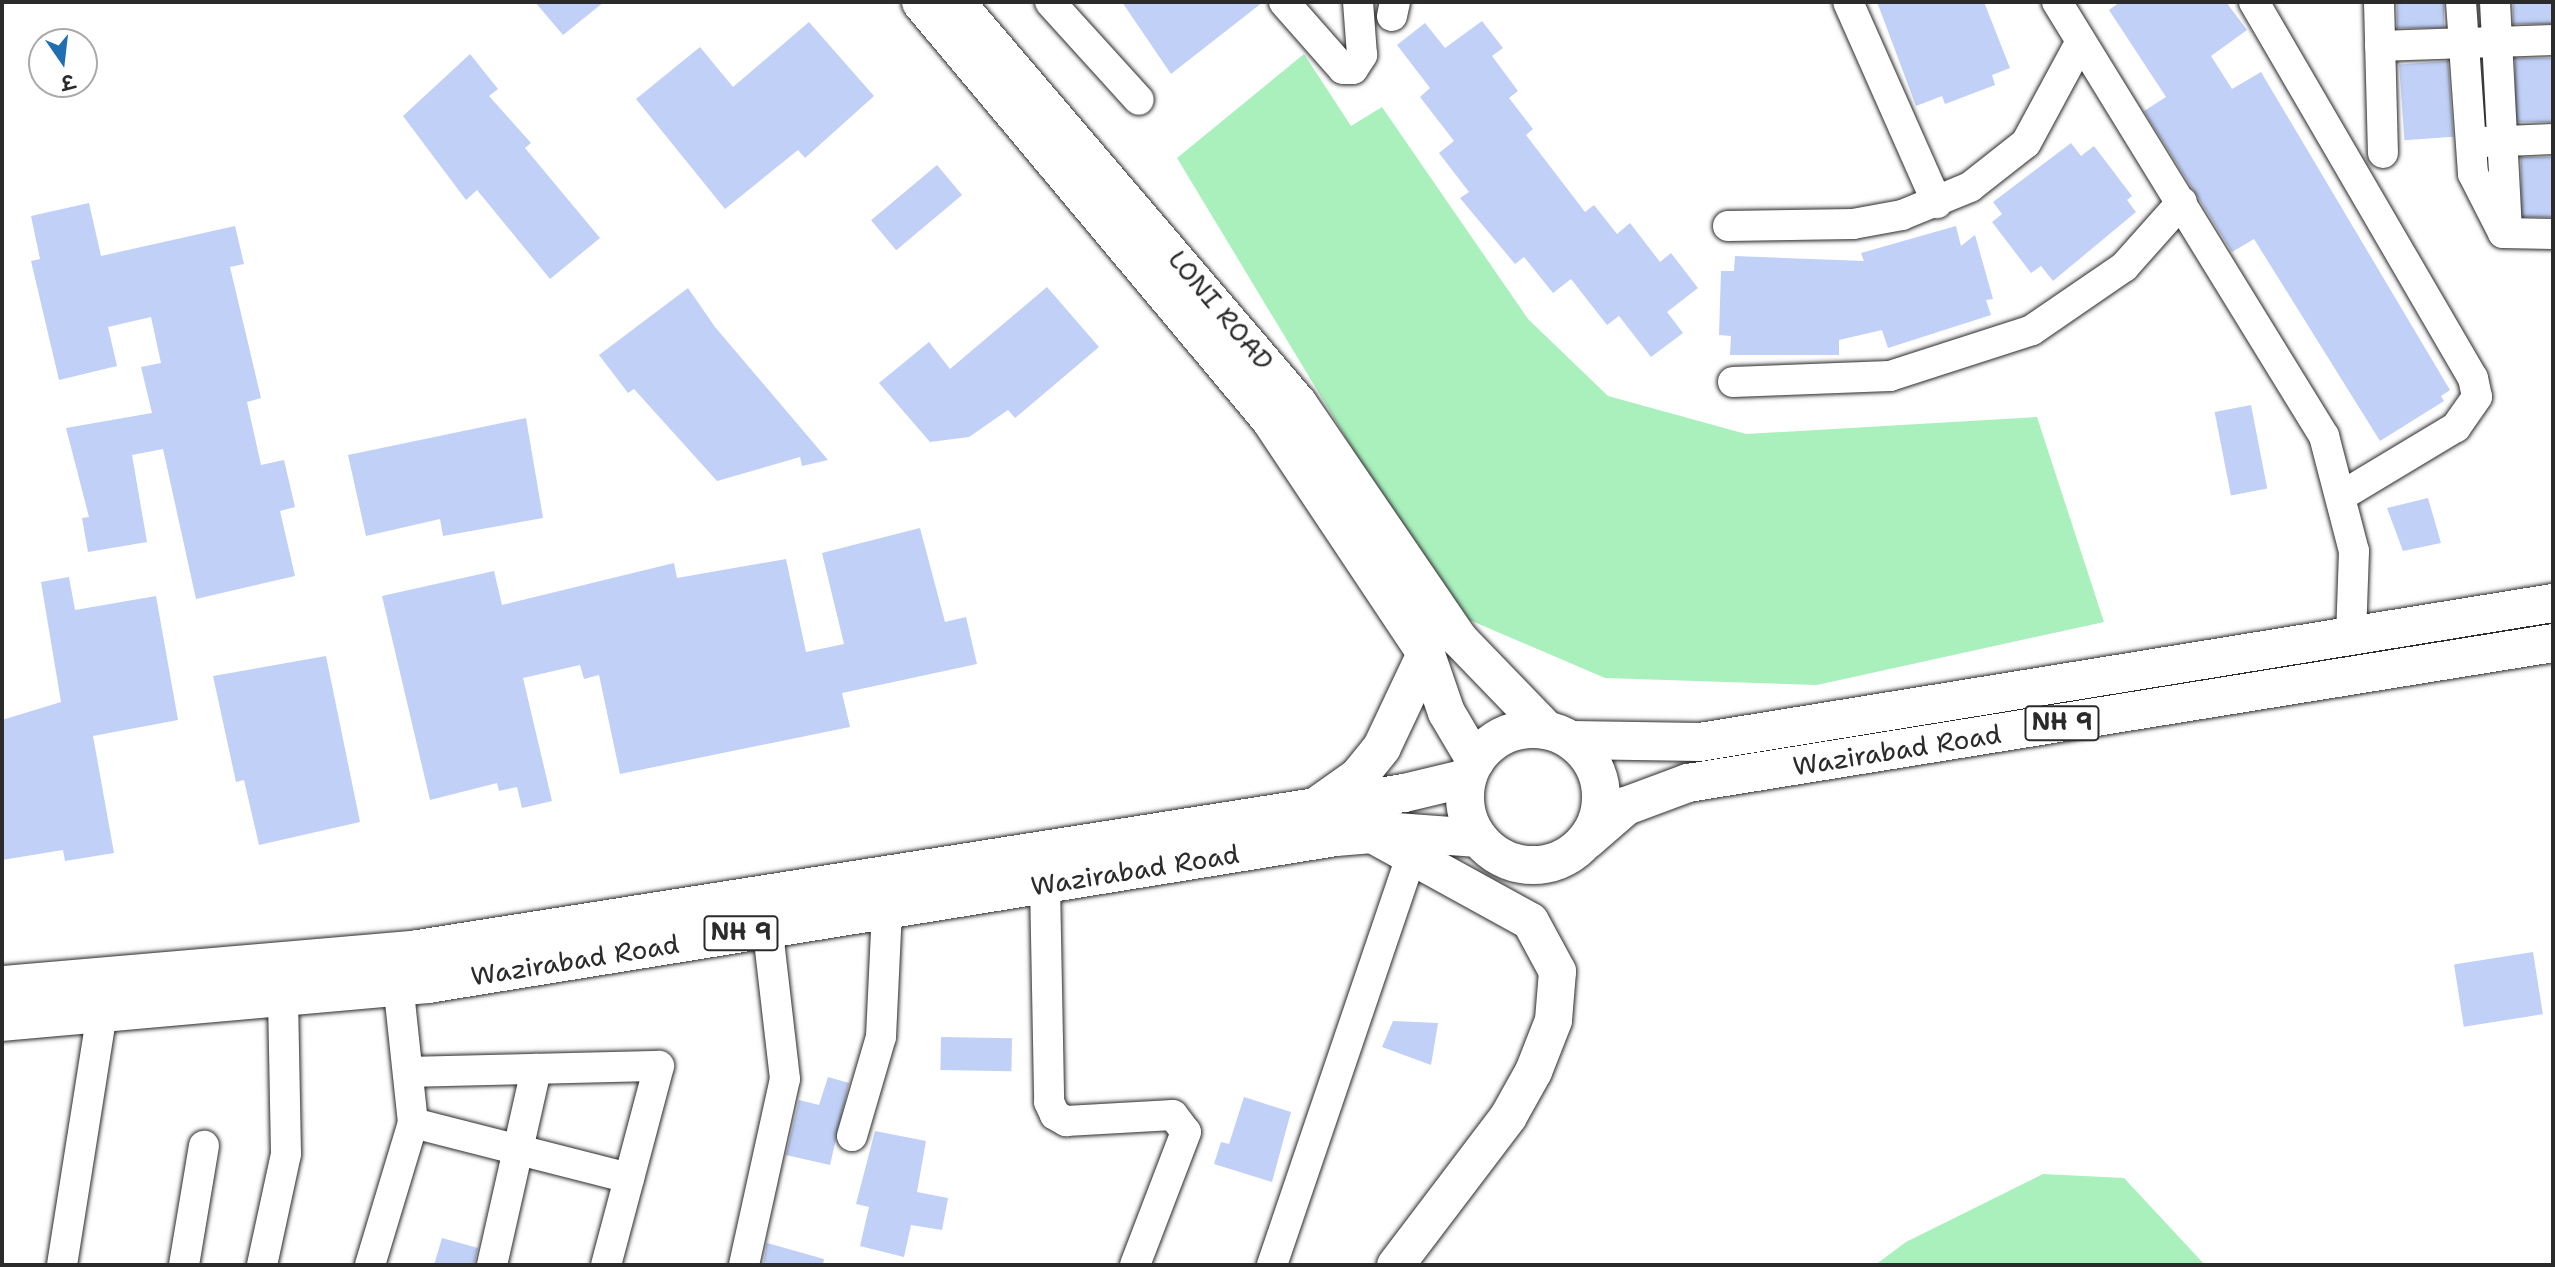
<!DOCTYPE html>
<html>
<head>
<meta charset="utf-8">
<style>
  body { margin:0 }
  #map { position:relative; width:2555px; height:1267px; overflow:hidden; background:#fff; font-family:"Shantell Sans","Playpen Sans Deva",sans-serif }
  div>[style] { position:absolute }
  .green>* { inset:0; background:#a9f0bd }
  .building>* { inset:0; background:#c1d0f6; transform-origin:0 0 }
  .roads { filter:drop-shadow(0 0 2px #2b2b2b) drop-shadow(0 0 2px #2b2b2b) }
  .minor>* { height:30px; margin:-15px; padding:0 15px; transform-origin:15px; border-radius:15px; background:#fff }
  .tertiary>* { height:37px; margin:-18.5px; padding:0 18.5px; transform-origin:18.5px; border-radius:18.5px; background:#fff }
  .primary>* { height:38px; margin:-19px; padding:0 19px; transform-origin:19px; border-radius:19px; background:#fff }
  .trunk>* { height:38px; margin:-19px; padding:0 19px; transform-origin:19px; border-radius:19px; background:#fff }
  .trunk>.ring { margin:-19px; padding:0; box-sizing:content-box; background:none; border:38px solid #fff; border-radius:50% }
  span { translate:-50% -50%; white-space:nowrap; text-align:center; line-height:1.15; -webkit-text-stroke:7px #fff; paint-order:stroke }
  .shield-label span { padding:2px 5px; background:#fff; border:2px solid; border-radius:5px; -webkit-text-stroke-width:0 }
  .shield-label { font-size:24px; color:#2b2b2b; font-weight:700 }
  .street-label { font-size:26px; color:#2b2b2b }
  .frame { position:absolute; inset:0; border:4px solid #2b2b2b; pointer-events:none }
  .north { position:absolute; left:28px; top:28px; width:70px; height:70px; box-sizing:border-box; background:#fff; border:2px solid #aaa; border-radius:50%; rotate:166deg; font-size:19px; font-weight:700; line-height:28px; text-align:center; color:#2b2b2b }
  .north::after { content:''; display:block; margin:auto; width:24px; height:32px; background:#1f6fb2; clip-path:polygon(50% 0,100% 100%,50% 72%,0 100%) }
</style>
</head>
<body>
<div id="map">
  <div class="green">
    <div style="clip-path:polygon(1304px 54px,1351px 126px,1382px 107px,1528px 319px,1608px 396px,1746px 434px,2037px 417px,2104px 622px,1817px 685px,1605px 678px,1451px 612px,1177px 158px)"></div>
    <div style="clip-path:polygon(2043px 1174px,2124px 1178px,2205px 1265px,1875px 1265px,1906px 1242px)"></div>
  </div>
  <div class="building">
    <div style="clip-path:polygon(535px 2px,604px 2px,563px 35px)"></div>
    <div style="clip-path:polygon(1122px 2px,1263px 2px,1171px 74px)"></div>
    <div style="clip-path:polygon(1877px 2px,1984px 2px,2010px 68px,1992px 75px,1995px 85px,1945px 104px,1942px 96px,1916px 106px)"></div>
    <div style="clip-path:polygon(2120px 2px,2226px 2px,2247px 30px,2211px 56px,2232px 89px,2261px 72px,2450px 390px,2441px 396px,2444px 401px,2380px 441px,2254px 239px,2232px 252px,2144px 111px,2166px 97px,2109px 10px)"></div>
    <div style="left:2397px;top:2px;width:47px;height:26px"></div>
    <div style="left:2513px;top:2px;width:40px;height:22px"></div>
    <div style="clip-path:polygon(1482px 21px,1503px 48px,1492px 56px,1518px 91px,1509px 98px,1533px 129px,1526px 135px,1585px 212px,1594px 205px,1617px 234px,1630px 223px,1660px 262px,1671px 253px,1698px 288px,1667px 312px,1683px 333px,1651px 357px,1619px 316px,1607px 325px,1571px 279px,1553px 293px,1524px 257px,1515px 264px,1460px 198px,1469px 192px,1439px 153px,1454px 141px,1420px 97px,1430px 88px,1397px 45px,1425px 23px,1445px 48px)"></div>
    <div style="clip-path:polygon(809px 22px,874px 96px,805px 158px,798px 150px,725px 209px,636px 99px,700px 47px,733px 87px)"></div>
    <div style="clip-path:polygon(470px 54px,498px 89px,489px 96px,531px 143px,525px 148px,600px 238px,550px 279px,477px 190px,466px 200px,403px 116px)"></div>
    <div style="left:2553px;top:58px;width:64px;height:38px;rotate:90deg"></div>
    <div style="left:2448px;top:61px;width:76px;height:49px;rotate:86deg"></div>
    <div style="clip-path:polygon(2071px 143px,2081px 156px,2094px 146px,2132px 196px,2127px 200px,2136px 212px,2053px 281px,2041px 266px,2031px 273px,1992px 222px,2002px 214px,1993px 202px)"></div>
    <div style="left:2553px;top:157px;width:60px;height:32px;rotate:90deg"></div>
    <div style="left:937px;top:165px;width:39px;height:86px;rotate:50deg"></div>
    <div style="clip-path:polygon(89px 203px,101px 256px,235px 226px,244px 264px,230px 267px,261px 398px,247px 402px,261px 465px,284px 460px,295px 507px,280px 511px,295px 576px,196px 599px,163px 449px,132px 455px,147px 542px,88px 552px,82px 518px,89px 517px,66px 428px,152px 413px,141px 367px,161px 363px,151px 317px,108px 327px,117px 366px,59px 380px,31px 261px,40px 259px,31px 216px)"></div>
    <div style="clip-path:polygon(1956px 226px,1961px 246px,1975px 235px,1993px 299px,1986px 300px,1991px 315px,1888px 348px,1882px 330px,1839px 340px,1839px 355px,1730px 355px,1731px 336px,1719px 335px,1721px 271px,1734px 271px,1735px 256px,1864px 261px,1861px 253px)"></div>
    <div style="clip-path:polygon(1047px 287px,1099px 347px,1015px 418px,1008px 410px,969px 437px,930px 442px,879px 383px,929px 342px,950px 369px)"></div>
    <div style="clip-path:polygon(688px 288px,715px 327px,828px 460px,802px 466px,800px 457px,717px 481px,634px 389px,628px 393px,599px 355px)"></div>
    <div style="left:2251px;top:405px;width:85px;height:37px;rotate:79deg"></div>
    <div style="clip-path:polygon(526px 418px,543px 518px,443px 536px,440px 519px,366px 536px,348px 455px)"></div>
    <div style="clip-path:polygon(2428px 498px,2441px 543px,2403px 551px,2387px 508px)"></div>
    <div style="clip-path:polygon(920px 528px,945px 622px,966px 617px,977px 664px,842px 693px,850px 727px,620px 774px,599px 675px,584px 679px,580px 665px,523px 678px,552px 801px,522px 808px,517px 787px,499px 791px,497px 783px,430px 800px,382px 596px,494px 571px,502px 605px,674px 563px,677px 578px,786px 559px,806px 652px,844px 644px,822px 553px)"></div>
    <div style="clip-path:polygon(69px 577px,75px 610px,156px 596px,178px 720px,93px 736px,114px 853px,65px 861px,63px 850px,2px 860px,2px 720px,61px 702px,41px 582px)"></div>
    <div style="clip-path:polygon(326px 656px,360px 822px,259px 845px,244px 780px,236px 782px,213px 676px)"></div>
    <div style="left:2533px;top:952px;width:63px;height:80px;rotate:81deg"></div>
    <div style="clip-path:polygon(1393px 1021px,1438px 1023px,1431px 1065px,1382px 1047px)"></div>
    <div style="left:941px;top:1037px;width:71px;height:33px;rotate:1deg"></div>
    <div style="clip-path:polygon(828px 1077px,849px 1083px,830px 1165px,786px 1155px,799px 1100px,819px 1105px)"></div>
    <div style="clip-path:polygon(1244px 1097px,1291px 1112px,1272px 1182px,1214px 1164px,1221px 1142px,1229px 1144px)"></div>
    <div style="clip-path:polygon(875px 1131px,926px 1141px,917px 1192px,948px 1198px,942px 1230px,911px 1225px,904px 1257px,860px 1246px,869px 1207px,856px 1204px)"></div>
    <div style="clip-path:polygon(442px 1238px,478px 1248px,474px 1265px,434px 1265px)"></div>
    <div style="clip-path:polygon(767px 1243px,824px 1259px,823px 1265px,763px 1265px)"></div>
  </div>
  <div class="roads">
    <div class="minor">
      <div style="left:1050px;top:2px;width:132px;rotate:47.8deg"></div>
      <div style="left:1284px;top:2px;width:89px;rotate:48.6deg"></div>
      <div style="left:1343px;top:69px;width:10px"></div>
      <div style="left:1353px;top:69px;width:17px;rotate:-57deg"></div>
      <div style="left:1362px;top:55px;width:53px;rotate:-94.3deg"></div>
      <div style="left:1848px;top:2px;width:220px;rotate:66.1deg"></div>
      <div style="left:2057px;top:2px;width:510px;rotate:58.4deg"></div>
      <div style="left:2324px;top:436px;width:119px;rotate:75.4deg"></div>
      <div style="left:2354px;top:551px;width:85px;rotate:92deg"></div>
      <div style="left:2254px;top:2px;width:435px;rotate:59.8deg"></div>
      <div style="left:2473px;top:378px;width:19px;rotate:78deg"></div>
      <div style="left:2477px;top:397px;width:37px;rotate:125deg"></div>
      <div style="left:2456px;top:427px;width:132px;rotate:149deg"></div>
      <div style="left:2379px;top:2px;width:151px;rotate:88.5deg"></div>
      <div style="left:2461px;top:2px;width:172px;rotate:86deg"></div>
      <div style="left:2473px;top:174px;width:66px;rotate:63deg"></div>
      <div style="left:2503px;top:233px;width:50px;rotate:1.1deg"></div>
      <div style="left:2495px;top:2px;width:230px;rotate:87deg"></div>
      <div style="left:1392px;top:16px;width:14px;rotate:-78deg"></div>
      <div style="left:2380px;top:46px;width:173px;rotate:-2deg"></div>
      <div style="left:2483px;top:142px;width:70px;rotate:-2.5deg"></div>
      <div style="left:1728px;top:226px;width:125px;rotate:-0.9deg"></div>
      <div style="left:1853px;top:224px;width:50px;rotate:-10.4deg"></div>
      <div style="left:1902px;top:215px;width:74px;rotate:-22.4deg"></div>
      <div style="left:1970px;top:187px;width:71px;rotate:-38.2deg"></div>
      <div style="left:2026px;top:143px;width:114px;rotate:-61.6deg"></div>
      <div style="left:1733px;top:382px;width:157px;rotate:-2.2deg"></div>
      <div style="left:1890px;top:376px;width:149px;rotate:-17.9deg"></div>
      <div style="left:2032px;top:330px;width:112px;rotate:-34.4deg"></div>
      <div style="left:2124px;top:267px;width:87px;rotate:-48.3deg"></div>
      <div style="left:1045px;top:884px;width:218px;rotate:88.9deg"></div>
      <div style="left:1049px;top:1102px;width:14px;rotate:65deg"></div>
      <div style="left:1055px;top:1115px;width:13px;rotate:29deg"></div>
      <div style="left:1066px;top:1121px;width:107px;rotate:-3.2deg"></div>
      <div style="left:1173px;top:1115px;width:21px;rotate:53deg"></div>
      <div style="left:1186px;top:1132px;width:142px;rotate:111deg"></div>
      <div style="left:411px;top:1072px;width:248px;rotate:-1.4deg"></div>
      <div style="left:659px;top:1066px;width:206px;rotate:104.9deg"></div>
      <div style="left:413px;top:1123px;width:223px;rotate:14.3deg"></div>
      <div style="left:852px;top:1136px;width:103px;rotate:-73.7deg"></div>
      <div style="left:881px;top:1037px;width:128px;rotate:-87.3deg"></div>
      <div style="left:62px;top:1265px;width:255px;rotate:-81deg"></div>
      <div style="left:184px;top:1265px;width:121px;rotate:-80.5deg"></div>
      <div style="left:262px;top:1265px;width:114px;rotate:-77.8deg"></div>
      <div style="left:286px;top:1154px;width:158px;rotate:-91.1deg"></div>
      <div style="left:370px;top:1265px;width:148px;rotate:-73.2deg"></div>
      <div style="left:413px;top:1123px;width:159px;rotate:-96.1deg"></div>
      <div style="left:492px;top:1265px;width:201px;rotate:-77.3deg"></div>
      <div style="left:744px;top:1265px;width:190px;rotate:-77.6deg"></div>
      <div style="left:785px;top:1079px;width:173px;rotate:-96.6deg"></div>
      <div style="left:1272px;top:1265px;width:431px;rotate:-71.2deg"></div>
    </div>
    <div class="tertiary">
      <div style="left:920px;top:2px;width:544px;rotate:50.07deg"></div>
      <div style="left:1269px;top:419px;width:283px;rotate:56.3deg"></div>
      <div style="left:1426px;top:654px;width:61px;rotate:71deg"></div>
      <div style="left:1446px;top:712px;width:57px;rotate:59.4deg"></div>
      <div style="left:956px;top:2px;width:527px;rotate:49.54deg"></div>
      <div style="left:1298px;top:403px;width:286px;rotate:55.7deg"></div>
      <div style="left:1459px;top:639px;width:125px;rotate:46deg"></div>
      <div style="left:1372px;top:834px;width:180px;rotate:28.8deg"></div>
      <div style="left:1530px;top:921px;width:57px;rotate:61.6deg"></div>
      <div style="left:1557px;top:971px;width:49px;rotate:94.7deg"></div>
      <div style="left:1553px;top:1020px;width:55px;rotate:111.4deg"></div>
      <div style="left:1533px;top:1071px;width:51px;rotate:119.1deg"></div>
      <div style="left:1508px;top:1116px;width:187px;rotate:127.2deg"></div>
    </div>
    <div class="primary">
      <div style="left:1314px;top:808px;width:54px;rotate:-35.2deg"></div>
      <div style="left:1358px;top:777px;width:38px;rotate:-51deg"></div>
      <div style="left:1382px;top:747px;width:103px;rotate:-64.7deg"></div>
    </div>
    <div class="trunk">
      <div class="ring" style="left:1465px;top:729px;width:98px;height:98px"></div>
      <div style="left:1572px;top:740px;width:128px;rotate:0.9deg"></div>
      <div style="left:1700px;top:742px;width:864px;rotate:-9.26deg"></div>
      <div style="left:1587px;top:840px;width:52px;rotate:-41.1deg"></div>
      <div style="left:1626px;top:806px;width:66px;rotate:-20.4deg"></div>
      <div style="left:1688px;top:783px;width:876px;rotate:-9.19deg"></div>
      <div style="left:2px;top:985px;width:418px;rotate:-4.9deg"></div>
      <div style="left:418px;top:949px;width:998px;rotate:-8.99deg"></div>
      <div style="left:1404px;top:793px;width:65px;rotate:-13.4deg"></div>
      <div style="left:2px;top:1022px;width:428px;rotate:-5.1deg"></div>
      <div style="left:428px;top:984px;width:920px;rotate:-9.2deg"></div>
      <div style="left:1336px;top:837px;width:60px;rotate:-4.8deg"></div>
      <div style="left:1396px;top:832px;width:82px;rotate:4.2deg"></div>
    </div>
  </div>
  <div class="shield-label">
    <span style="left:2062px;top:723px">NH 9</span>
    <span style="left:741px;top:933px">NH 9</span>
  </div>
  <div class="street-label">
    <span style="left:1221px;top:310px;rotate:50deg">LONI ROAD</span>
    <span style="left:1897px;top:750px;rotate:-9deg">Wazirabad Road</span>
    <span style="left:1135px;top:870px;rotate:-9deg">Wazirabad Road</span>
    <span style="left:575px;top:960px;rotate:-9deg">Wazirabad Road</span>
  </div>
  <div class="frame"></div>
  <div class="north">उ</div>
</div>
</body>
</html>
